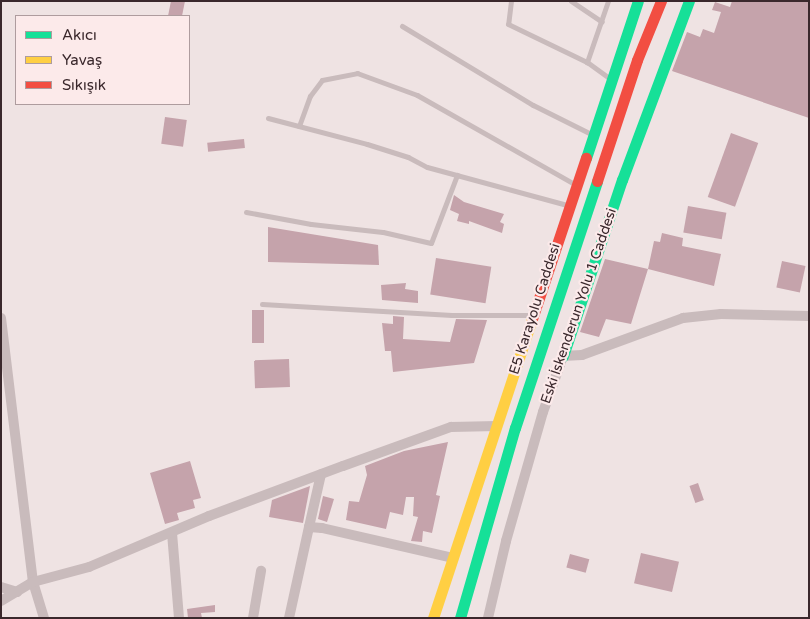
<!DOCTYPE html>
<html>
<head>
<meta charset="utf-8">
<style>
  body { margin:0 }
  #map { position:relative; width:810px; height:619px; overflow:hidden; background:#efe3e3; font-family:"Varela Round",sans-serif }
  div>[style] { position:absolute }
  .building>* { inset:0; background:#c5a3ab; transform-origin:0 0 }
  .lane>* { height:5px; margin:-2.5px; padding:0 2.5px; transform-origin:2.5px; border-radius:2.5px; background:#c9bbbc }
  .street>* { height:10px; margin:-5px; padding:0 5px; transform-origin:5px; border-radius:5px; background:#c9bbbc }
  .fast>* { height:11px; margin:-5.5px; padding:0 5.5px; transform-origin:5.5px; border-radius:5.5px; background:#16e098 }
  .slow>* { height:11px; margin:-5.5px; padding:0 5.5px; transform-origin:5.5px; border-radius:5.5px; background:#ffcf43 }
  .jam>* { height:11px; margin:-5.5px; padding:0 5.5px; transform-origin:5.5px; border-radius:5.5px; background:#f24e42 }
  span { translate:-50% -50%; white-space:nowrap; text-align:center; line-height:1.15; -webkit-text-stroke:4.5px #fceaea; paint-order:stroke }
  .street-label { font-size:14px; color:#3a282c }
  .frame { position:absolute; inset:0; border:2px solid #3a282c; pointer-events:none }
  .legend { position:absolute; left:15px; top:15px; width:175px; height:90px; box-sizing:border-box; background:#fceaea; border:1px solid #ae9c9e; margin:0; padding:6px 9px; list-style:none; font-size:15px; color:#3a282c }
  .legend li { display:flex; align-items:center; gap:10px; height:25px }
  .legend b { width:25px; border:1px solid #ae9c9e }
</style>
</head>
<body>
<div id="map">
  <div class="building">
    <div style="clip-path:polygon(171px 1px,185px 1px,182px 16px,168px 16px)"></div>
    <div style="clip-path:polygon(732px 1px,809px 1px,809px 118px,672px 71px,687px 32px,700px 37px,703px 29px,714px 33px,721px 12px,712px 10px,715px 2px,730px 7px)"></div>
    <div style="left:165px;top:117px;width:22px;height:27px;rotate:8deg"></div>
    <div style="left:731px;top:133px;width:29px;height:68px;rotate:20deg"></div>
    <div style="left:244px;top:139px;width:9px;height:37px;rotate:84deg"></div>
    <div style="clip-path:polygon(454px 195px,464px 202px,504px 214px,500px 222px,504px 224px,502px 233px,469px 221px,469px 224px,457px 221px,459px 214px,450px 210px)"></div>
    <div style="left:688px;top:206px;width:39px;height:27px;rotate:10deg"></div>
    <div style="clip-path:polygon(268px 227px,378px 245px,379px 265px,268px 262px)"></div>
    <div style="clip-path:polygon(662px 233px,683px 238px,682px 246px,721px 254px,714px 286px,648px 269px,654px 241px,660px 242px)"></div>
    <div style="left:436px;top:258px;width:56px;height:37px;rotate:9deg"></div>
    <div style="clip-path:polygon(605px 259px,648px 269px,631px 324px,606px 319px,599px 337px,580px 332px)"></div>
    <div style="left:782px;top:261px;width:24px;height:27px;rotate:12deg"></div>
    <div style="clip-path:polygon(406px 283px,405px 289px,418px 291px,418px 303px,382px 300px,381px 285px)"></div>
    <div style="left:252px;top:310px;width:12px;height:33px"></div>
    <div style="clip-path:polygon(393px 316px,404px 317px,403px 339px,450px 342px,456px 319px,487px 320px,474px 363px,393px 372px,391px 351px,385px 351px,382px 323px,393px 324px)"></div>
    <div style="left:289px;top:359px;width:28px;height:35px;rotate:88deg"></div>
    <div style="clip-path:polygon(448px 442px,436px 495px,440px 496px,432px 533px,423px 531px,422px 542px,411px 541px,418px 517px,413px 516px,414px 497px,406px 497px,403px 515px,390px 512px,386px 529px,346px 520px,349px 501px,359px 502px,367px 475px,365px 466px,404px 451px)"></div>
    <div style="clip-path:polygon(190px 461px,201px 498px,193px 500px,195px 508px,177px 513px,179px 520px,165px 524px,150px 473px)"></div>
    <div style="left:698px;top:483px;width:18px;height:9px;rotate:71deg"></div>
    <div style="clip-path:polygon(310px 486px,303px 523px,269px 517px,272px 500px)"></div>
    <div style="clip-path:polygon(323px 496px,334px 499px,327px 522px,318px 519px)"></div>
    <div style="left:641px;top:553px;width:39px;height:31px;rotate:13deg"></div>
    <div style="left:570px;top:554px;width:20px;height:14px;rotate:15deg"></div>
    <div style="clip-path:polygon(215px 605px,215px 612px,201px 613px,202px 618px,188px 618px,187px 609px)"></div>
  </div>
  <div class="lane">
    <div style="left:511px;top:1px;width:23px;rotate:97deg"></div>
    <div style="left:508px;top:24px;width:88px;rotate:25.7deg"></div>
    <div style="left:571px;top:1px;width:37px;rotate:34deg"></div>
    <div style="left:608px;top:1px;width:65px;rotate:109deg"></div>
    <div style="left:587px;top:62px;width:29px;rotate:36deg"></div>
    <div style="left:402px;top:26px;width:153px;rotate:31.1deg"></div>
    <div style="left:533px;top:105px;width:65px;rotate:26.6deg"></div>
    <div style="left:268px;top:118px;width:102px;rotate:14.7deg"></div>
    <div style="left:367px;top:144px;width:43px;rotate:17.6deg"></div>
    <div style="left:408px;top:157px;width:21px;rotate:28deg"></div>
    <div style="left:427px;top:167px;width:145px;rotate:15.2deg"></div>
    <div style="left:299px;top:126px;width:32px;rotate:-70deg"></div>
    <div style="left:310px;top:96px;width:20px;rotate:-53deg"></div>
    <div style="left:322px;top:80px;width:36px;rotate:-11deg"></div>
    <div style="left:357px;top:73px;width:64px;rotate:20.1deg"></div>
    <div style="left:417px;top:95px;width:180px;rotate:29.5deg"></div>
    <div style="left:246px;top:212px;width:66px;rotate:10.5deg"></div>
    <div style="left:311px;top:224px;width:72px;rotate:6.3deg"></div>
    <div style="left:383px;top:232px;width:49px;rotate:12.9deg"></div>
    <div style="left:431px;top:243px;width:73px;rotate:-69.1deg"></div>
    <div style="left:262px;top:304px;width:190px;rotate:3.3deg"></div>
    <div style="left:452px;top:315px;width:77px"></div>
  </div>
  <div class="street">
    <div style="left:1px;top:318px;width:266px;rotate:83.1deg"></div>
    <div style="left:33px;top:582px;width:38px;rotate:73deg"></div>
    <div style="left:309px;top:527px;width:54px;rotate:-77.2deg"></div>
    <div style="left:172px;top:533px;width:85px;rotate:85.3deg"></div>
    <div style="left:1px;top:587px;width:17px;rotate:17deg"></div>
    <div style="left:1px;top:601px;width:37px;rotate:-31deg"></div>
    <div style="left:33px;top:582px;width:58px;rotate:-15deg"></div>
    <div style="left:89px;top:567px;width:130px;rotate:-23deg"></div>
    <div style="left:209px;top:516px;width:143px;rotate:-20.5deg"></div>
    <div style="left:343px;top:466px;width:115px;rotate:-19.9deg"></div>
    <div style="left:451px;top:427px;width:46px;rotate:-1.2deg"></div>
    <div style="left:253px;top:618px;width:48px;rotate:-80.3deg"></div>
    <div style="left:289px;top:618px;width:93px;rotate:-77.6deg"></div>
    <div style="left:309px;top:527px;width:13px;rotate:4deg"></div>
    <div style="left:322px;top:528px;width:134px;rotate:12.9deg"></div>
    <div style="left:488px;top:618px;width:79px;rotate:-76.8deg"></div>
    <div style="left:506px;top:541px;width:134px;rotate:-74deg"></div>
    <div style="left:543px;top:412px;width:59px;rotate:-70.3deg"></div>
    <div style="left:563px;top:356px;width:19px;rotate:-3deg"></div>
    <div style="left:582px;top:355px;width:108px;rotate:-20.1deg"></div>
    <div style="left:683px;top:318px;width:38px;rotate:-6deg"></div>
    <div style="left:721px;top:314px;width:88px;rotate:1.3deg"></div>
  </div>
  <div class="fast">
    <div style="left:586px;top:158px;width:165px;rotate:-71.7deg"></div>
    <div style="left:563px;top:356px;width:186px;rotate:-71.5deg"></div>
    <div style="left:622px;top:180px;width:191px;rotate:-69.5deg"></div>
    <div style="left:460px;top:618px;width:198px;rotate:-73.9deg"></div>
    <div style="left:515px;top:428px;width:260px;rotate:-71.6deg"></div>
  </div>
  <div class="slow">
    <div style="left:433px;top:618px;width:315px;rotate:-71.7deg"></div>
  </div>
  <div class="jam">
    <div style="left:597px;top:181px;width:127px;rotate:-71.7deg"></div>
    <div style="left:637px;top:60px;width:64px;rotate:-67.9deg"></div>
    <div style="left:532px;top:319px;width:170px;rotate:-71.5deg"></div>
  </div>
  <div class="street-label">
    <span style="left:579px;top:306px;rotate:-71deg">Eski İskenderun Yolu 1 Caddesi</span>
    <span style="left:535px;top:309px;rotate:-72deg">E5 Karayolu Caddesi</span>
  </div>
  <div class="frame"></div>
  <ul class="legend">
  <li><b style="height:6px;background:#16e098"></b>Akıcı</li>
  <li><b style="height:6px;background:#ffcf43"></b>Yavaş</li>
  <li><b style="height:6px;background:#f24e42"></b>Sıkışık</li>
  </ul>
</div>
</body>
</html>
